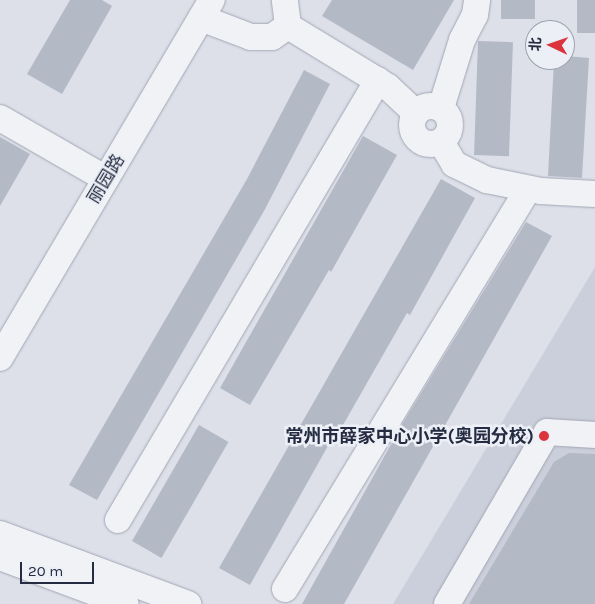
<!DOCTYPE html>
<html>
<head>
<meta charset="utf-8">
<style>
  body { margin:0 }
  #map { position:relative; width:595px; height:604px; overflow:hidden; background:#dde0e9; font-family:Karla,"Noto Sans SC",sans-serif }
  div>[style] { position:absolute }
  .built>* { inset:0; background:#cbcfdb }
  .building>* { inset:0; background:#b4b9c6; transform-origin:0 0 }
  .roads { filter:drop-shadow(0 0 1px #a2a6b3) drop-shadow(0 0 1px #a2a6b3) }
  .minor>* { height:26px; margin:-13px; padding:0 13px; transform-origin:13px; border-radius:13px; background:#f0f2f6 }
  .minor>.ring { margin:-13px; padding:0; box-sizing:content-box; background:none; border:26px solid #f0f2f6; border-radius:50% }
  .dots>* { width:14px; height:14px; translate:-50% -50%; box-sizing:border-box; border:2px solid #ecf0f6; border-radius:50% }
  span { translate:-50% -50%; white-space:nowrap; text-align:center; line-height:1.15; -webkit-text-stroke:5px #ecf0f6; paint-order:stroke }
  .street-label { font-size:18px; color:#252c41 }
  .poi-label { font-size:18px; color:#252c41; font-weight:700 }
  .right { translate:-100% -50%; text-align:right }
  .north { position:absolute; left:525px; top:20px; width:50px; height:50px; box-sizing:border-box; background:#ecf0f6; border:1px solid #9ca2ae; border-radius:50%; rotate:273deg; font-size:14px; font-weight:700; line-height:20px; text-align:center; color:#252c41 }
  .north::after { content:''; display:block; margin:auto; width:18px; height:22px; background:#db343d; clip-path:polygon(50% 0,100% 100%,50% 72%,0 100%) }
  .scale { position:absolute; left:20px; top:562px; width:74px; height:22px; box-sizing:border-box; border:2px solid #252c41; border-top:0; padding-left:6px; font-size:15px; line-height:18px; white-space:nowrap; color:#252c41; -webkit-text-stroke:4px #ecf0f6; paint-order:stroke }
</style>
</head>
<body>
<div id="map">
  <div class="built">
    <div style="clip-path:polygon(595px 267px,595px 604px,393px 604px)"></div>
  </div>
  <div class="building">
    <div style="clip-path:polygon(70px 0,102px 0,112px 6px,62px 94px,27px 74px)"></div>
    <div style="clip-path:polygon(332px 0,454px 0,413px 70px,322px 16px)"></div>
    <div style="left:501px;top:0;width:34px;height:19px"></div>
    <div style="left:577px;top:0;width:18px;height:33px"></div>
    <div style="left:478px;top:41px;width:35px;height:114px;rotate:2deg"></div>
    <div style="clip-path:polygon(565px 56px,589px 58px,582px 178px,548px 176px,554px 60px,565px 60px)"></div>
    <div style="clip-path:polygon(304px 70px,330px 84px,264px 211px,97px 500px,69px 485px,247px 179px)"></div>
    <div style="clip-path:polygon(363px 136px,397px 155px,331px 272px,329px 270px,250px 405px,220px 388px)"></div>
    <div style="clip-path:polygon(0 137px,30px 154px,0 206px)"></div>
    <div style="clip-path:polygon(441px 179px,475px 198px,410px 315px,407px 313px,331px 446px,329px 444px,250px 585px,219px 568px)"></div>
    <div style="clip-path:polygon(526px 222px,552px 236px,344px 604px,302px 604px,403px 423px)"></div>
    <div style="left:199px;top:425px;width:34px;height:134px;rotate:30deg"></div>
    <div style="clip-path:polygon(569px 453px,595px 454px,595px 604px,469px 604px,554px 462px)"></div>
  </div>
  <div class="roads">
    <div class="minor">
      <div style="left:201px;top:18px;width:53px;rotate:20.8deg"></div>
      <div style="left:251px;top:37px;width:21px"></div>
      <div style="left:272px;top:37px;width:19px;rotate:-35deg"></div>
      <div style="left:288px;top:26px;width:26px;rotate:-97deg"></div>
      <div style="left:288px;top:26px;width:117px;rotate:31.4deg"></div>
      <div style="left:388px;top:87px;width:38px;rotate:43deg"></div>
      <div class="ring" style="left:412px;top:106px;width:12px;height:12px"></div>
      <div style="left:441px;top:108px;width:71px;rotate:-72.8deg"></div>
      <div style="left:462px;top:40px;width:28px;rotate:-63deg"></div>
      <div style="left:475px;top:15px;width:15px;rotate:-82deg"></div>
      <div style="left:0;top:118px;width:122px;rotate:29.9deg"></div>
      <div style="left:441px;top:142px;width:26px;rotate:59deg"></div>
      <div style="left:454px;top:164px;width:37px;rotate:26deg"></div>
      <div style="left:487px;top:180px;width:55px;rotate:11.5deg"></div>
      <div style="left:541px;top:191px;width:54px;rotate:3.2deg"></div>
      <div style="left:0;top:358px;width:416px;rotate:-59.4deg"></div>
      <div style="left:118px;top:520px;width:511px;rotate:-59.42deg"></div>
      <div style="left:0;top:534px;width:201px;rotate:20.4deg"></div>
      <div style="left:0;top:557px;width:134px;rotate:20.5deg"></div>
      <div style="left:285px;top:589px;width:468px;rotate:-58.7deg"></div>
      <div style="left:447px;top:604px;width:199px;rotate:-59.8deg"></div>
      <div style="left:547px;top:432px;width:48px;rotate:3.6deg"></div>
    </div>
  </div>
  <div class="dots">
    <div style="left:544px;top:436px;background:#db343d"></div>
  </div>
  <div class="street-label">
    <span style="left:106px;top:179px;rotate:-59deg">丽园路</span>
  </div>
  <div class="poi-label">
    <span class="right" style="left:534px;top:436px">常州市薛家中心小学(奥园分校)</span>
  </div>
  <div class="north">北</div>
  <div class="scale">20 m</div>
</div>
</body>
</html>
